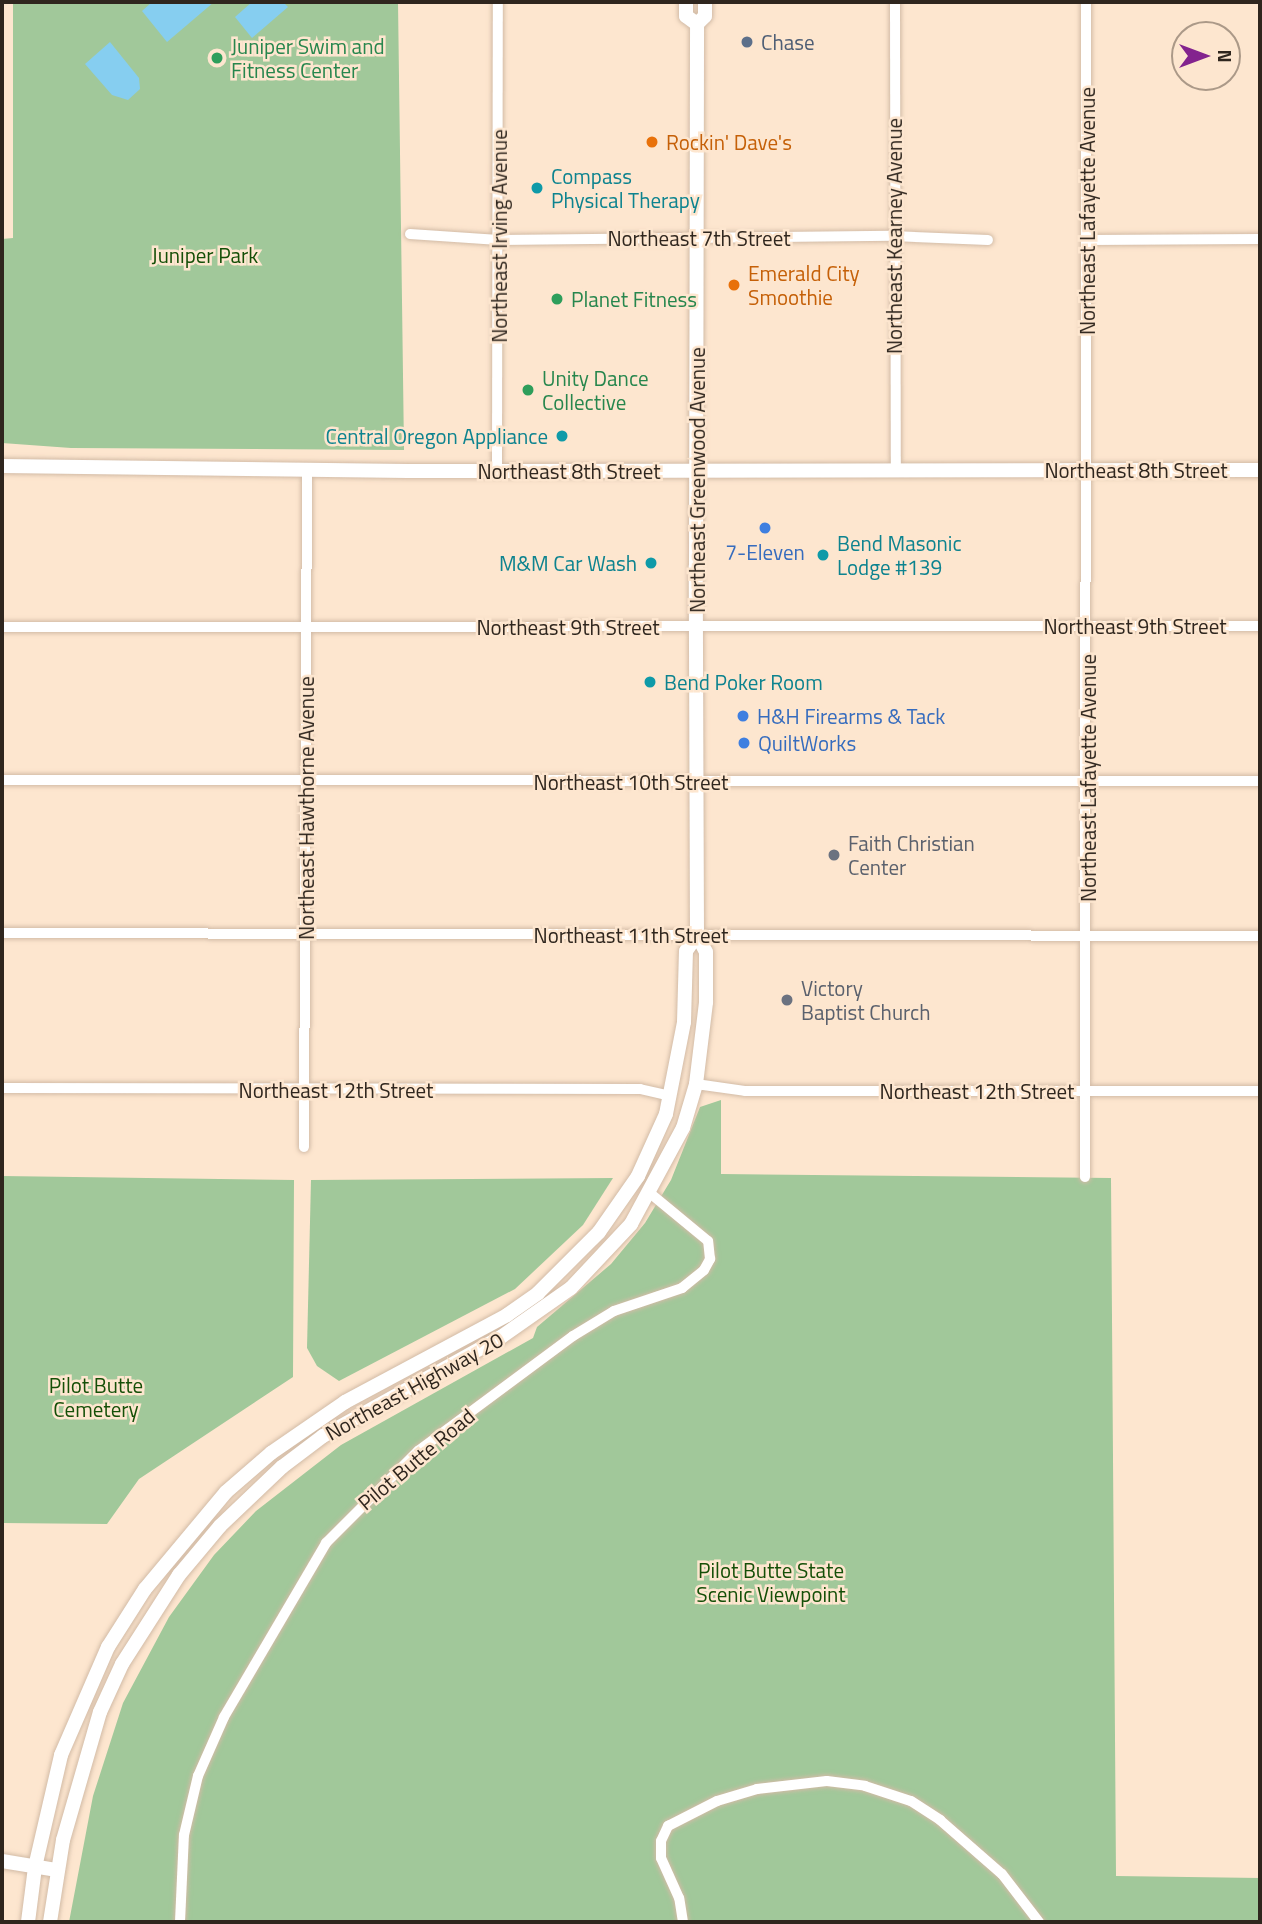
<!DOCTYPE html>
<html>
<head>
<meta charset="utf-8">
<style>
  body { margin:0 }
  #map { position:relative; width:1262px; height:1924px; overflow:hidden; background:#fde6cf; font-family:"Titillium Web",sans-serif }
  div>[style] { position:absolute }
  .green>* { inset:0; background:#a1c89a }
  .water>* { inset:0; background:#86cef0 }
  .roads { filter:drop-shadow(0 0 2px #d2bba6) drop-shadow(0 0 2px #d2bba6) }
  .street>* { height:10px; margin:-5px; padding:0 5px; transform-origin:5px; border-radius:5px; background:#fff }
  .secondary>* { height:14px; margin:-7px; padding:0 7px; transform-origin:7px; border-radius:7px; background:#fff }
  .primary>* { height:14px; margin:-7px; padding:0 7px; transform-origin:7px; border-radius:7px; background:#fff }
  .dots>* { width:19px; height:19px; translate:-50% -50%; box-sizing:border-box; border:4px solid #fde6cf; border-radius:50% }
  span { translate:-50% -50%; white-space:nowrap; text-align:center; line-height:1.15; -webkit-text-stroke:5px #fde6cf; paint-order:stroke }
  .service-label { font-size:21px; color:#4e5e75 }
  .left { translate:0 -50%; text-align:left }
  .leisure-label { font-size:21px; color:#27864d }
  .food-label { font-size:21px; color:#c56008 }
  .culture-label { font-size:21px; color:#0d838f }
  .right { translate:-100% -50%; text-align:right }
  .street-label { font-size:21px; color:#2f261e }
  .park-label { font-size:21px; color:#144f07 }
  .shop-label { font-size:21px; color:#366cbe }
  .worship-label { font-size:21px; color:#5b616d }
  .frame { position:absolute; inset:0; border:4px solid #2f261e; pointer-events:none }
  .north { position:absolute; left:1171px; top:21px; width:70px; height:70px; box-sizing:border-box; background:#fde6cf; border:2px solid #ab9988; border-radius:50%; rotate:90deg; font-size:19px; font-weight:700; line-height:28px; text-align:center; color:#2f261e }
  .north::after { content:''; display:block; margin:auto; width:24px; height:32px; background:#83238e; clip-path:polygon(50% 0,100% 100%,50% 72%,0 100%) }
</style>
</head>
<body>
<div id="map">
  <div class="green">
    <div style="clip-path:polygon(13px 2px,398px 2px,404px 450px,71px 448px,2px 443px,2px 239px,13px 238px)"></div>
    <div style="clip-path:polygon(721px 1100px,721px 1174px,1111px 1178px,1116px 1876px,1260px 1878px,1260px 1922px,69px 1922px,93px 1796px,123px 1703px,169px 1617px,214px 1555px,256px 1511px,341px 1445px,533px 1338px,537px 1327px,611px 1264px,645px 1223px,671px 1180px,700px 1107px)"></div>
    <div style="clip-path:polygon(2px 1176px,294px 1180px,293px 1377px,139px 1479px,107px 1524px,2px 1523px)"></div>
    <div style="clip-path:polygon(613px 1178px,583px 1225px,515px 1289px,339px 1381px,317px 1366px,307px 1348px,311px 1180px)"></div>
  </div>
  <div class="water">
    <div style="clip-path:polygon(152px 2px,214px 2px,167px 42px,142px 11px)"></div>
    <div style="clip-path:polygon(252px 2px,283px 2px,288px 7px,252px 38px,235px 17px)"></div>
    <div style="clip-path:polygon(110px 42px,139px 78px,140px 89px,128px 100px,112px 95px,85px 64px)"></div>
  </div>
  <div class="roads">
    <div class="street">
      <div style="left:895px;top:2px;width:468px;rotate:89.9deg"></div>
      <div style="left:410px;top:234px;width:89px;rotate:3.9deg"></div>
      <div style="left:499px;top:240px;width:394px;rotate:-0.6deg"></div>
      <div style="left:893px;top:236px;width:95px;rotate:2.4deg"></div>
      <div style="left:1088px;top:240px;width:172px;rotate:-0.3deg"></div>
      <div style="left:497px;top:471px;width:469px;rotate:-89.9deg"></div>
      <div style="left:2px;top:627px;width:1258px;rotate:-0.05deg"></div>
      <div style="left:2px;top:780px;width:1258px;rotate:0.05deg"></div>
      <div style="left:2px;top:933px;width:1258px;rotate:0.14deg"></div>
      <div style="left:696px;top:1084px;width:49px;rotate:8.1deg"></div>
      <div style="left:745px;top:1091px;width:515px"></div>
      <div style="left:2px;top:1088px;width:638px;rotate:0.09deg"></div>
      <div style="left:640px;top:1089px;width:31px;rotate:13deg"></div>
      <div style="left:304px;top:1147px;width:678px;rotate:-89.75deg"></div>
      <div style="left:1085px;top:1177px;width:1175px;rotate:-89.95deg"></div>
      <div style="left:180px;top:1922px;width:87px;rotate:-87.4deg"></div>
      <div style="left:184px;top:1835px;width:61px;rotate:-76.7deg"></div>
      <div style="left:198px;top:1776px;width:64px;rotate:-66.2deg"></div>
      <div style="left:224px;top:1717px;width:202px;rotate:-59.6deg"></div>
      <div style="left:326px;top:1543px;width:130px;rotate:-45deg"></div>
      <div style="left:418px;top:1451px;width:193px;rotate:-36.6deg"></div>
      <div style="left:573px;top:1336px;width:48px;rotate:-31.4deg"></div>
      <div style="left:614px;top:1311px;width:72px;rotate:-18.7deg"></div>
      <div style="left:682px;top:1288px;width:28px;rotate:-39deg"></div>
      <div style="left:704px;top:1270px;width:13px;rotate:-61deg"></div>
      <div style="left:710px;top:1259px;width:18px;rotate:-96deg"></div>
      <div style="left:708px;top:1241px;width:74px;rotate:-140.5deg"></div>
      <div style="left:683px;top:1922px;width:24px;rotate:-99deg"></div>
      <div style="left:679px;top:1898px;width:44px;rotate:-114.2deg"></div>
      <div style="left:661px;top:1858px;width:17px;rotate:-90deg"></div>
      <div style="left:661px;top:1841px;width:17px;rotate:-65deg"></div>
      <div style="left:668px;top:1826px;width:55px;rotate:-27deg"></div>
      <div style="left:717px;top:1801px;width:42px;rotate:-16.7deg"></div>
      <div style="left:757px;top:1789px;width:70px;rotate:-6.5deg"></div>
      <div style="left:827px;top:1781px;width:38px;rotate:7deg"></div>
      <div style="left:865px;top:1786px;width:48px;rotate:18.1deg"></div>
      <div style="left:911px;top:1801px;width:35px;rotate:33deg"></div>
      <div style="left:940px;top:1820px;width:82px;rotate:41.1deg"></div>
      <div style="left:1002px;top:1874px;width:61px;rotate:52.4deg"></div>
    </div>
    <div class="secondary">
      <div style="left:2px;top:466px;width:406px;rotate:0.7deg"></div>
      <div style="left:408px;top:471px;width:852px;rotate:-0.07deg"></div>
      <div style="left:2px;top:1861px;width:56px;rotate:9.3deg"></div>
    </div>
    <div class="primary">
      <div style="left:686px;top:2px;width:14px;rotate:90deg"></div>
      <div style="left:686px;top:16px;width:14px;rotate:36deg"></div>
      <div style="left:28px;top:1922px;width:55px;rotate:-82.7deg"></div>
      <div style="left:35px;top:1867px;width:115px;rotate:-76.9deg"></div>
      <div style="left:61px;top:1755px;width:118px;rotate:-66.5deg"></div>
      <div style="left:108px;top:1647px;width:69px;rotate:-57.5deg"></div>
      <div style="left:145px;top:1589px;width:126px;rotate:-50.1deg"></div>
      <div style="left:226px;top:1492px;width:60px;rotate:-40.9deg"></div>
      <div style="left:271px;top:1453px;width:90px;rotate:-34.6deg"></div>
      <div style="left:345px;top:1402px;width:184px;rotate:-28.2deg"></div>
      <div style="left:507px;top:1315px;width:38px;rotate:-35deg"></div>
      <div style="left:538px;top:1293px;width:86px;rotate:-45deg"></div>
      <div style="left:599px;top:1232px;width:68px;rotate:-55.1deg"></div>
      <div style="left:638px;top:1176px;width:68px;rotate:-65.7deg"></div>
      <div style="left:666px;top:1114px;width:94px;rotate:-78.9deg"></div>
      <div style="left:684px;top:1022px;width:71px;rotate:-88.4deg"></div>
      <div style="left:686px;top:951px;width:19px;rotate:-55deg"></div>
      <div style="left:50px;top:1922px;width:83px;rotate:-81deg"></div>
      <div style="left:63px;top:1840px;width:133px;rotate:-73.9deg"></div>
      <div style="left:100px;top:1712px;width:53px;rotate:-65.4deg"></div>
      <div style="left:122px;top:1664px;width:106px;rotate:-57.4deg"></div>
      <div style="left:179px;top:1575px;width:64px;rotate:-50.1deg"></div>
      <div style="left:220px;top:1526px;width:86px;rotate:-43.6deg"></div>
      <div style="left:282px;top:1467px;width:51px;rotate:-37.1deg"></div>
      <div style="left:323px;top:1436px;width:204px;rotate:-29.1deg"></div>
      <div style="left:501px;top:1337px;width:85px;rotate:-35deg"></div>
      <div style="left:571px;top:1288px;width:88px;rotate:-46.8deg"></div>
      <div style="left:631px;top:1224px;width:109px;rotate:-61.6deg"></div>
      <div style="left:683px;top:1128px;width:46px;rotate:-73.5deg"></div>
      <div style="left:696px;top:1084px;width:83px;rotate:-83deg"></div>
      <div style="left:706px;top:1002px;width:50px;rotate:-90deg"></div>
      <div style="left:706px;top:952px;width:19px;rotate:-118deg"></div>
      <div style="left:697px;top:935px;width:369px;rotate:-90.2deg"></div>
      <div style="left:696px;top:566px;width:542px;rotate:-89.89deg"></div>
      <div style="left:697px;top:24px;width:11px;rotate:-45deg"></div>
      <div style="left:705px;top:16px;width:14px;rotate:-90deg"></div>
    </div>
  </div>
  <div class="dots">
    <div style="left:747px;top:42px;background:#5c6f8a"></div>
    <div style="left:217px;top:58px;background:#2e9e5b"></div>
    <div style="left:652px;top:142px;background:#e8710a"></div>
    <div style="left:537px;top:188px;background:#0f9aa8"></div>
    <div style="left:734px;top:285px;background:#e8710a"></div>
    <div style="left:557px;top:299px;background:#2e9e5b"></div>
    <div style="left:528px;top:390px;background:#2e9e5b"></div>
    <div style="left:562px;top:436px;background:#0f9aa8"></div>
    <div style="left:765px;top:528px;background:#3f7fe0"></div>
    <div style="left:823px;top:555px;background:#0f9aa8"></div>
    <div style="left:651px;top:563px;background:#0f9aa8"></div>
    <div style="left:650px;top:682px;background:#0f9aa8"></div>
    <div style="left:743px;top:716px;background:#3f7fe0"></div>
    <div style="left:744px;top:743px;background:#3f7fe0"></div>
    <div style="left:834px;top:855px;background:#6b7280"></div>
    <div style="left:787px;top:1000px;background:#6b7280"></div>
  </div>
  <div class="service-label">
    <span class="left" style="left:761px;top:42px">Chase</span>
  </div>
  <div class="leisure-label">
    <span class="left" style="left:231px;top:58px">Juniper Swim and<br>Fitness Center</span>
    <span class="left" style="left:571px;top:299px">Planet Fitness</span>
    <span class="left" style="left:542px;top:390px">Unity Dance<br>Collective</span>
  </div>
  <div class="food-label">
    <span class="left" style="left:666px;top:142px">Rockin' Dave's</span>
    <span class="left" style="left:748px;top:285px">Emerald City<br>Smoothie</span>
  </div>
  <div class="culture-label">
    <span class="left" style="left:551px;top:188px">Compass<br>Physical Therapy</span>
    <span class="right" style="left:548px;top:436px">Central Oregon Appliance</span>
    <span class="left" style="left:837px;top:555px">Bend Masonic<br>Lodge #139</span>
    <span class="right" style="left:637px;top:563px">M&amp;M Car Wash</span>
    <span class="left" style="left:664px;top:682px">Bend Poker Room</span>
  </div>
  <div class="street-label">
    <span style="left:1087px;top:211px;rotate:-90deg">Northeast Lafayette Avenue</span>
    <span style="left:499px;top:236px;rotate:-90deg">Northeast Irving Avenue</span>
    <span style="left:894px;top:236px;rotate:-90deg">Northeast Kearney Avenue</span>
    <span style="left:699px;top:238px">Northeast 7th Street</span>
    <span style="left:1136px;top:470px">Northeast 8th Street</span>
    <span style="left:569px;top:471px">Northeast 8th Street</span>
    <span style="left:697px;top:480px;rotate:-90deg">Northeast Greenwood Avenue</span>
    <span style="left:1135px;top:626px">Northeast 9th Street</span>
    <span style="left:568px;top:627px">Northeast 9th Street</span>
    <span style="left:1088px;top:778px;rotate:-90deg">Northeast Lafayette Avenue</span>
    <span style="left:631px;top:782px">Northeast 10th Street</span>
    <span style="left:306px;top:808px;rotate:-90deg">Northeast Hawthorne Avenue</span>
    <span style="left:631px;top:935px">Northeast 11th Street</span>
    <span style="left:336px;top:1090px">Northeast 12th Street</span>
    <span style="left:977px;top:1091px">Northeast 12th Street</span>
    <span style="left:414px;top:1386px;rotate:-29deg">Northeast Highway 20</span>
    <span style="left:416px;top:1459px;rotate:-40deg">Pilot Butte Road</span>
  </div>
  <div class="park-label">
    <span style="left:205px;top:255px">Juniper Park</span>
    <span style="left:96px;top:1397px">Pilot Butte<br>Cemetery</span>
    <span style="left:771px;top:1582px">Pilot Butte State<br>Scenic Viewpoint</span>
  </div>
  <div class="shop-label">
    <span style="left:765px;top:552px">7-Eleven</span>
    <span class="left" style="left:757px;top:716px">H&amp;H Firearms &amp; Tack</span>
    <span class="left" style="left:758px;top:743px">QuiltWorks</span>
  </div>
  <div class="worship-label">
    <span class="left" style="left:848px;top:855px">Faith Christian<br>Center</span>
    <span class="left" style="left:801px;top:1000px">Victory<br>Baptist Church</span>
  </div>
  <div class="frame"></div>
  <div class="north">N</div>
</div>
</body>
</html>
